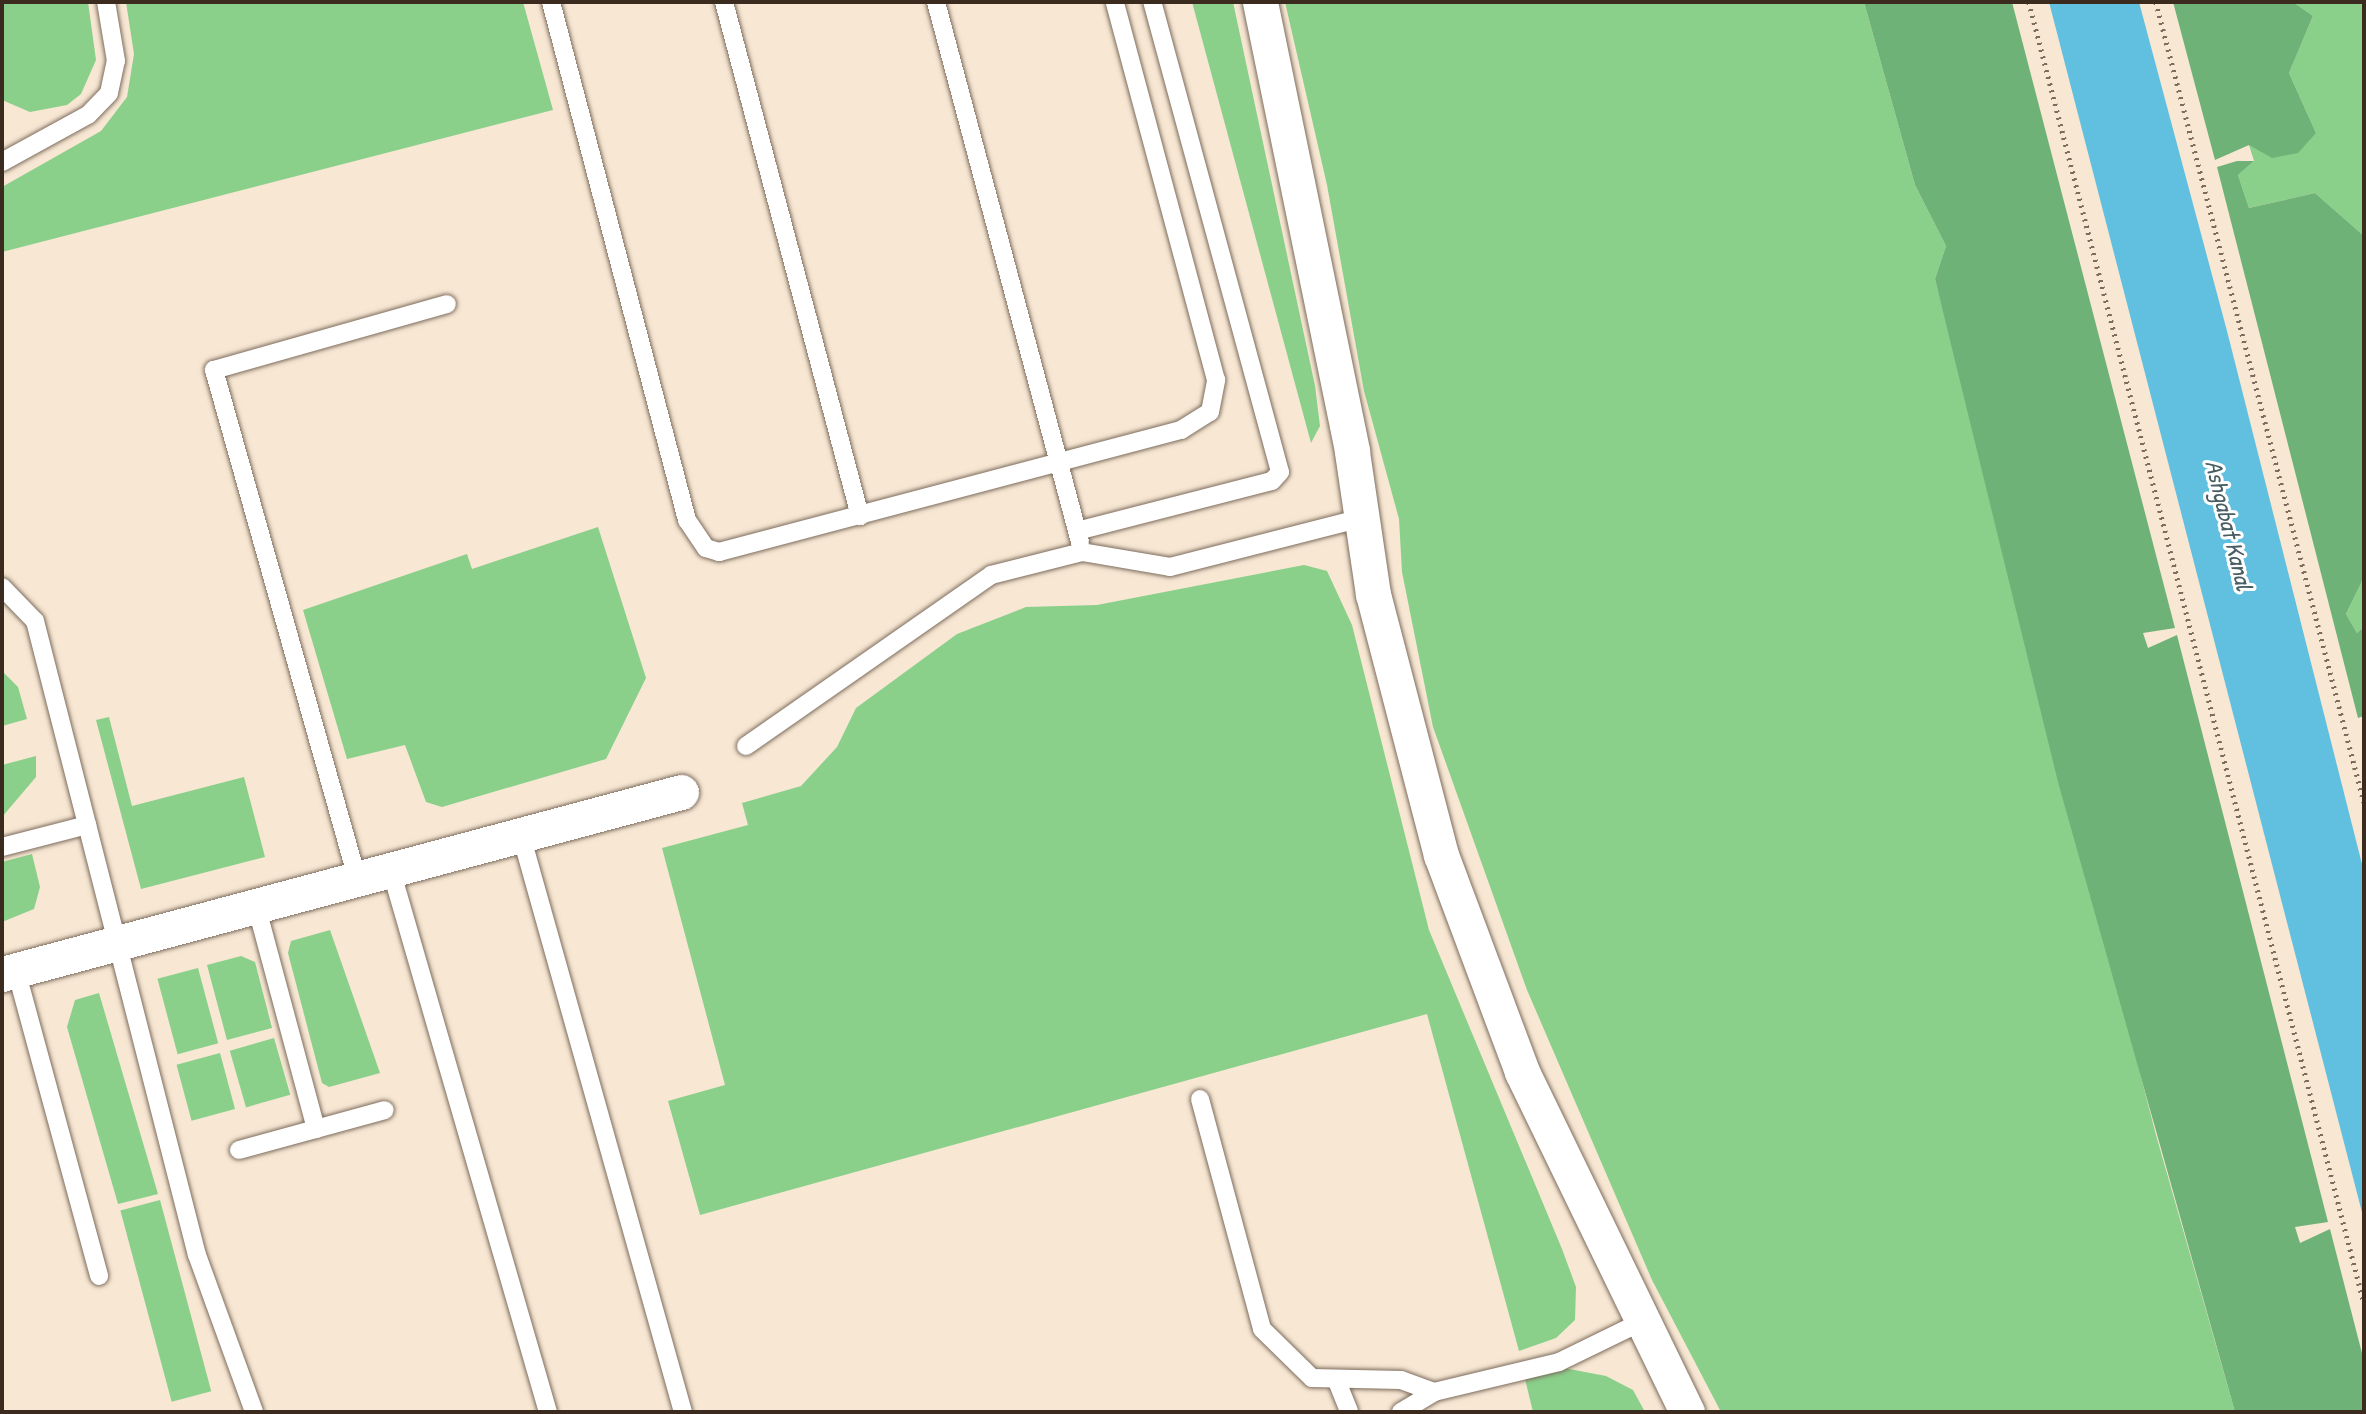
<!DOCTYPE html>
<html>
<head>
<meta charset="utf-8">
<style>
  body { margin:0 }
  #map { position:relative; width:2366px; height:1414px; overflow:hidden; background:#f7e7d3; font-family:"Patrick Hand",sans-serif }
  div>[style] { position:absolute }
  .green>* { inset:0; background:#8ad08b; transform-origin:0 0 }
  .forest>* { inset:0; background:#6fb277 }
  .water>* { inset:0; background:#61bfe0 }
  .path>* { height:4.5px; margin-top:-2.25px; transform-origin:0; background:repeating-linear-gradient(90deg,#7d6c5d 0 2px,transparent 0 7px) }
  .roads { filter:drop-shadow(0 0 2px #7d6c5d) drop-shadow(0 0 2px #7d6c5d) }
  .service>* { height:18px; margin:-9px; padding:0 9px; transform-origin:9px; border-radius:9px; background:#fff }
  .minor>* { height:35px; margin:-17.5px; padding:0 17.5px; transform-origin:17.5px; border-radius:17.5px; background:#fff }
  span { translate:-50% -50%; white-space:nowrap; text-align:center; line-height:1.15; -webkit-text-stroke:6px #fff; paint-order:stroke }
  .water-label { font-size:24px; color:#485e62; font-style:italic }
  .frame { position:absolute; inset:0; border:4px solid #3b2a1e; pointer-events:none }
</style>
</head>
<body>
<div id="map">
  <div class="green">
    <div style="clip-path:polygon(2px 2px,88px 2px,96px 60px,81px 94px,67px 105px,30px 112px,2px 100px)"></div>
    <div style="clip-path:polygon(126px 2px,523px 2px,553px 110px,2px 252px,2px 187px,101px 131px,127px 97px,134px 54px)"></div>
    <div style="clip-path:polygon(1192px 2px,1233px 2px,1315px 386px,1320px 426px,1311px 443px)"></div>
    <div style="clip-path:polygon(1285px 2px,1864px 2px,1915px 185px,1946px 246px,1935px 279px,2156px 1135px,2235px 1412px,1721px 1412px,1652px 1280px,1527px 990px,1433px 727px,1402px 572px,1399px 519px,1364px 391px,1327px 185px)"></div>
    <div style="clip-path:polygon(2293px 2px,2364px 2px,2364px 236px,2315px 193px,2249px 208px,2238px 175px,2254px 161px,2249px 145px,2316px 133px,2289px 73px,2313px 16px)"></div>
    <div style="clip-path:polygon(598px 527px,646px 678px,606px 759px,442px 807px,426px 802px,405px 745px,347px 759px,303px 610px,467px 554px,472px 569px)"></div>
    <div style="clip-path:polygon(1304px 565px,1327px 571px,1352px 625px,1429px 930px,1562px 1249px,1576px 1287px,1575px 1320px,1556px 1338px,1519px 1351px,1427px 1014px,700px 1215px,668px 1101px,725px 1085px,662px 848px,748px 825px,742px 803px,801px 786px,837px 747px,856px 708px,957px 634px,1026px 607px,1097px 605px)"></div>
    <div style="clip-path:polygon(2364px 577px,2364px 627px,2357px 633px,2346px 614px)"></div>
    <div style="clip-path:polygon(2px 671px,18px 687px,27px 719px,2px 726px)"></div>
    <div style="clip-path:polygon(109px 717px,132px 806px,244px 777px,265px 857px,141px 889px,96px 720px)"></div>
    <div style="clip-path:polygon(36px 756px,36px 777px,2px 817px,2px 765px)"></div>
    <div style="clip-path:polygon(32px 854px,40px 887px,34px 909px,2px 922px,2px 862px)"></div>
    <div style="clip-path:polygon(330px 930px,380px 1073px,329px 1087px,322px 1083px,288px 953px,291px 941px)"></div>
    <div style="clip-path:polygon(241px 956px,255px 962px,272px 1028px,227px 1040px,207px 965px)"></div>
    <div style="left:198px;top:968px;width:78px;height:42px;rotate:75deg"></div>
    <div style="clip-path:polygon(99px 993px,158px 1194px,118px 1204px,67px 1027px,75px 1000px)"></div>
    <div style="left:274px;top:1038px;width:59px;height:46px;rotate:74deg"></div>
    <div style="left:220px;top:1053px;width:58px;height:45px;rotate:75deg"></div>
    <div style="left:160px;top:1200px;width:198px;height:41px;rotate:75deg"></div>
    <div style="clip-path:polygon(1564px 1368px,1606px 1376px,1633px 1390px,1645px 1412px,1533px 1412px,1525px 1379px)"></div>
  </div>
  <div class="forest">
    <div style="clip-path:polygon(1864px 2px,2012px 2px,2175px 628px,2143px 633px,2148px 648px,2177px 635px,2328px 1222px,2295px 1227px,2300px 1243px,2330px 1229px,2364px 1361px,2364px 1412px,2235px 1412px,2058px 782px,1935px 279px,1946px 246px,1915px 185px)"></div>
    <div style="clip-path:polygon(2173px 2px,2293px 2px,2313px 16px,2289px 73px,2316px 133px,2298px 153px,2272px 158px,2249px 145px,2215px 160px)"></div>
    <div style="clip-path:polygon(2237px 161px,2254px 161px,2238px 175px,2249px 208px,2315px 193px,2364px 236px,2364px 577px,2346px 614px,2357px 633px,2364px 627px,2364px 716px,2358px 718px,2217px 167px)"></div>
  </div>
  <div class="water">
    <div style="clip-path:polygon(2049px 2px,2139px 2px,2227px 331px,2364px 872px,2364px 1220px)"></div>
  </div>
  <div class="path">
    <div style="left:2029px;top:2px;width:1343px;rotate:75.56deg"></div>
    <div style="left:2156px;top:2px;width:827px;rotate:75.43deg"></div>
  </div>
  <div class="roads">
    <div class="service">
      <div style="left:551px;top:2px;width:536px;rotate:75.29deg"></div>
      <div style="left:687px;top:520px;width:34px;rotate:56deg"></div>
      <div style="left:706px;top:548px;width:14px;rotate:17deg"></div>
      <div style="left:719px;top:552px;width:478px;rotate:-14.8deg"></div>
      <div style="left:1181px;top:430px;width:34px;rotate:-32deg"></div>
      <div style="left:1210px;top:412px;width:33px;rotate:-79deg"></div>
      <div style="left:1216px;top:380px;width:391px;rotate:-105deg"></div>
      <div style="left:724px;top:2px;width:532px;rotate:75.18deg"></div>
      <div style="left:936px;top:2px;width:559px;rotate:75.07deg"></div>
      <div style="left:2px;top:162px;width:98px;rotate:-28.7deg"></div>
      <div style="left:88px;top:115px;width:30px;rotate:-46deg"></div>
      <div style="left:109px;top:93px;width:33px;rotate:-78deg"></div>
      <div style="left:116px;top:61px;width:60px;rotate:-99.6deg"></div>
      <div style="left:1077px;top:531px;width:201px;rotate:-14.4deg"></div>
      <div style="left:1272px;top:481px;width:12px;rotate:-48deg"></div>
      <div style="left:1280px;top:472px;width:487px;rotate:-105.2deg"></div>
      <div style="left:2px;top:587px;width:47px;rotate:45.9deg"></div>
      <div style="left:35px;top:621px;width:654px;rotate:75.67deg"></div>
      <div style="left:197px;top:1255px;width:167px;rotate:70deg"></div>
      <div style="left:746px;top:746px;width:299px;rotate:-34.9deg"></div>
      <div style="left:991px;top:575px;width:94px;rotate:-14.2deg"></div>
      <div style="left:1082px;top:552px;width:89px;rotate:9.7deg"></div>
      <div style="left:1170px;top:567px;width:198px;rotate:-14.3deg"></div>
      <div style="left:521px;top:835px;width:599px;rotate:74.32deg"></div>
      <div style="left:2px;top:847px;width:88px;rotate:-14.5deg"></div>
      <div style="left:391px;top:870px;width:564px;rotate:73.85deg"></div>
      <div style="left:357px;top:878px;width:528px;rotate:-105.72deg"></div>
      <div style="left:214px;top:370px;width:242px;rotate:-15.8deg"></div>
      <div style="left:256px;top:905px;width:232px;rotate:75deg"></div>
      <div style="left:16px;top:970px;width:317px;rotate:74.8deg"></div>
      <div style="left:1200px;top:1099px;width:238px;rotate:74.9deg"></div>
      <div style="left:1262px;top:1329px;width:70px;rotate:44.4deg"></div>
      <div style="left:1312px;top:1378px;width:89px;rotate:1.3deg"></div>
      <div style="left:1401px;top:1380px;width:35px;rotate:20deg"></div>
      <div style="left:239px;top:1150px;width:151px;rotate:-15.3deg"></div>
      <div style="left:1336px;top:1379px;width:35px;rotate:68deg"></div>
      <div style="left:1401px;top:1412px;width:39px;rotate:-31deg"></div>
      <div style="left:1434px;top:1392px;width:129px;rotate:-13.5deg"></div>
      <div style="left:1559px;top:1362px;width:91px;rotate:-26deg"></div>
    </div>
    <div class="minor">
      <div style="left:1260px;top:2px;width:459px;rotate:78.4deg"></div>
      <div style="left:1352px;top:452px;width:144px;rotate:81.6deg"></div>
      <div style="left:1373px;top:594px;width:270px;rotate:75.4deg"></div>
      <div style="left:1441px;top:855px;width:232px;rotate:69.5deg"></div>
      <div style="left:1522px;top:1072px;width:378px;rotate:64.1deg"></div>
      <div style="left:2px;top:974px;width:703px;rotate:-15deg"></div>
    </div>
  </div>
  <div class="water-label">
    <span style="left:2229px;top:525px;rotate:76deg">Ashgabat Kanal</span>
  </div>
  <div class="frame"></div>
</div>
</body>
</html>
